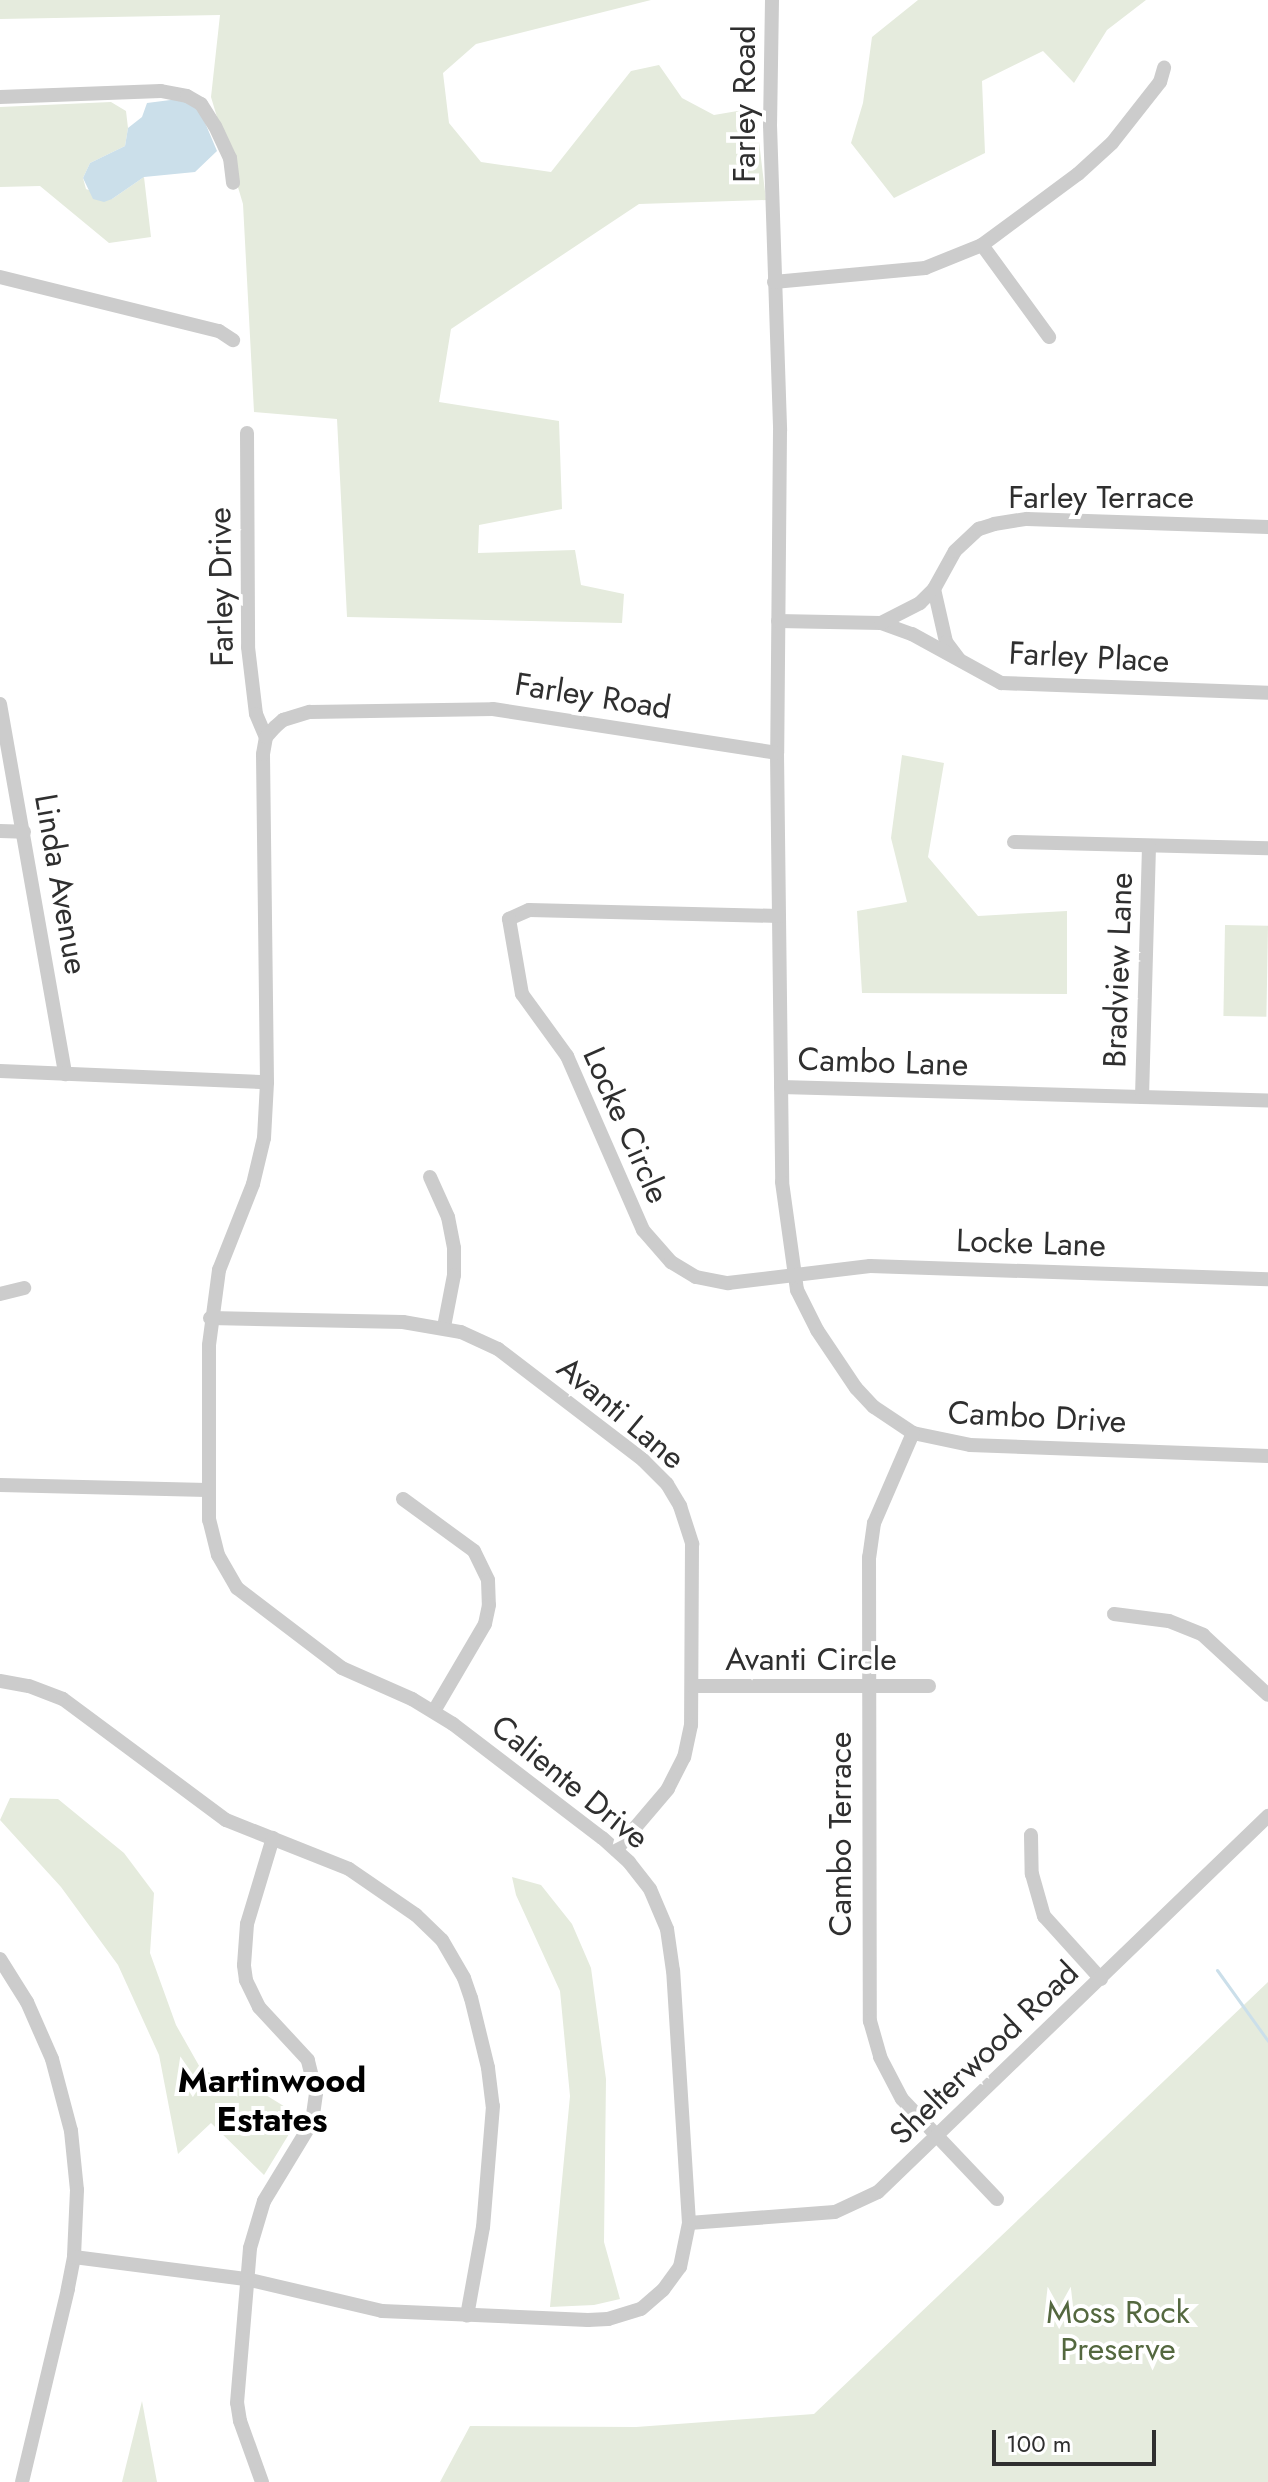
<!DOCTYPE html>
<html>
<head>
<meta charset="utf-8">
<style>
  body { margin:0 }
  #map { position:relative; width:1268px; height:2482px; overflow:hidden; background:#fff; font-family:Jost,sans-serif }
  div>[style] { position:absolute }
  .green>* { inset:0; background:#e5ebdd; transform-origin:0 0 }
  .water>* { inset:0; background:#cbdfea }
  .stream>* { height:3px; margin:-1.5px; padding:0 1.5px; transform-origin:1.5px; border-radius:1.5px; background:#cbdfea }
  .minor>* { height:14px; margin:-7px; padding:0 7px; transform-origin:7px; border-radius:7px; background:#ccc }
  span { translate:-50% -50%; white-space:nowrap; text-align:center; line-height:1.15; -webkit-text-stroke:8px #fff; paint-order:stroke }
  .street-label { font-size:32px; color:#2f2f2f }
  .park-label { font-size:32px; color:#54683f }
  .neighbourhood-label { font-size:34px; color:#000; font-weight:700 }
  .scale { position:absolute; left:992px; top:2430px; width:164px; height:36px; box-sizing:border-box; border:4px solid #2f2f2f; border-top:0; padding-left:10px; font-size:24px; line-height:28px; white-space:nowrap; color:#2f2f2f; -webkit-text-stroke:6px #fff; paint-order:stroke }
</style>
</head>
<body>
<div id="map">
  <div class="green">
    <div style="clip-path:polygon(0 0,651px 0,476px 44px,443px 73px,449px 123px,481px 162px,551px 172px,631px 71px,659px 65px,682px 98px,714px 115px,755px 108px,766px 200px,639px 204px,451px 329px,439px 402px,559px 421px,562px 509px,479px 525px,478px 553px,575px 550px,581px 585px,624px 594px,622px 623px,347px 617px,337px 419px,254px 412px,243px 204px,211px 97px,220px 15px,0 19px)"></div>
    <div style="clip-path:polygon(918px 0,1146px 0,1107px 30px,1074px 83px,1043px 51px,982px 81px,985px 153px,894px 198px,851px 143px,863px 103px,872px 37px)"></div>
    <div style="clip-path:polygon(111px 102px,126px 111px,128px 128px,125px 146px,90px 163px,83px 178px,86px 189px,112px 199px,144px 177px,151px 237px,109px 243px,40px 186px,0 187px,0 107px)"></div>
    <div style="clip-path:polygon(902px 755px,944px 763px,928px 857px,978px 916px,1067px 911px,1067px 994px,862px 993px,857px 911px,907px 902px,891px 838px)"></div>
    <div style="left:1225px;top:925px;width:43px;height:91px;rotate:1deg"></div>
    <div style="clip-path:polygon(10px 1798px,58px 1799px,124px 1853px,154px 1893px,150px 1953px,176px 2025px,202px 2071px,240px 2079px,300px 2116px,264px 2175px,211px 2123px,178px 2154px,159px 2055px,118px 1965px,61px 1887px,0 1820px)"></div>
    <div style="clip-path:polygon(512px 1877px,541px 1885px,572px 1924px,591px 1968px,606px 2079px,604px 2242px,620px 2299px,594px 2305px,550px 2307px,570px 2096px,560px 1991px,516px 1895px)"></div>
    <div style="clip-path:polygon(1268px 1982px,1268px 2482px,440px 2482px,470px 2426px,636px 2427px,814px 2414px)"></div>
    <div style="clip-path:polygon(142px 2401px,157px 2482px,122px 2482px)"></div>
  </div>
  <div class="water">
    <div style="clip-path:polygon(186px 98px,198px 106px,217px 151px,195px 172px,144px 177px,112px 199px,104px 202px,93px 199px,83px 178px,90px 163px,125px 146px,128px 128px,142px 117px,147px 103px)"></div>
  </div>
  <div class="stream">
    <div style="left:1217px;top:1970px;width:87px;rotate:54.3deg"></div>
  </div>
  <div class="minor">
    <div style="left:772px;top:0;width:125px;rotate:90.9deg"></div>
    <div style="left:770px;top:125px;width:306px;rotate:88.1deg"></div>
    <div style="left:780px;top:431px;width:322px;rotate:90.5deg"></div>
    <div style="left:777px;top:753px;width:429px;rotate:89.3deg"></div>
    <div style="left:782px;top:1182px;width:109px;rotate:82.1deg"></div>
    <div style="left:797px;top:1290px;width:45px;rotate:63.4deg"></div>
    <div style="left:817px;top:1330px;width:70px;rotate:56.1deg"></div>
    <div style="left:856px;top:1388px;width:26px;rotate:47deg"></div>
    <div style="left:874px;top:1407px;width:47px;rotate:33.7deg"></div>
    <div style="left:913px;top:1433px;width:58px;rotate:11.9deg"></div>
    <div style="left:970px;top:1445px;width:298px;rotate:2.1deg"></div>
    <div style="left:0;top:97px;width:161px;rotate:-2.1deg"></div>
    <div style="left:161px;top:91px;width:26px;rotate:11deg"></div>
    <div style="left:187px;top:96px;width:16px;rotate:30deg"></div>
    <div style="left:201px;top:104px;width:26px;rotate:58deg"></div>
    <div style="left:215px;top:126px;width:35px;rotate:65deg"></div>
    <div style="left:230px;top:158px;width:25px;rotate:83deg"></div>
    <div style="left:982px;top:245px;width:114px;rotate:53.9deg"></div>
    <div style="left:0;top:277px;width:226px;rotate:13.9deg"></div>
    <div style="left:219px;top:331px;width:17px;rotate:33deg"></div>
    <div style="left:774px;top:282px;width:152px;rotate:-5.3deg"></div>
    <div style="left:925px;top:268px;width:61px;rotate:-22deg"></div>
    <div style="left:982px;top:245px;width:119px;rotate:-36.5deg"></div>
    <div style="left:1078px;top:174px;width:46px;rotate:-42.4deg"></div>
    <div style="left:1112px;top:143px;width:78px;rotate:-51.8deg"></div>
    <div style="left:1160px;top:82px;width:15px;rotate:-74deg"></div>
    <div style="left:247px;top:433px;width:214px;rotate:89.7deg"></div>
    <div style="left:248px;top:647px;width:67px;rotate:83.2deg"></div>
    <div style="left:256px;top:714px;width:25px;rotate:67deg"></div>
    <div style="left:934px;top:589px;width:54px;rotate:77.2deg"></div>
    <div style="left:946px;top:642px;width:21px;rotate:53deg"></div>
    <div style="left:778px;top:621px;width:103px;rotate:1.1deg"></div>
    <div style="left:881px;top:623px;width:33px;rotate:20deg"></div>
    <div style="left:912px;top:634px;width:102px;rotate:28.8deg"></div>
    <div style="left:1001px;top:683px;width:267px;rotate:2.1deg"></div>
    <div style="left:881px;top:623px;width:44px;rotate:-27.1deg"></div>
    <div style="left:920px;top:603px;width:20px;rotate:-45deg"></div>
    <div style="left:934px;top:589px;width:43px;rotate:-61.1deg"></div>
    <div style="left:955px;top:551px;width:33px;rotate:-43deg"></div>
    <div style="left:979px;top:529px;width:16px;rotate:-18deg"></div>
    <div style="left:994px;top:524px;width:33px;rotate:-9deg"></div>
    <div style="left:1027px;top:519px;width:241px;rotate:1.9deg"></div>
    <div style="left:0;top:704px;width:376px;rotate:80deg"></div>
    <div style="left:0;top:831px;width:24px;rotate:2deg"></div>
    <div style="left:1014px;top:842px;width:254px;rotate:1.4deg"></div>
    <div style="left:779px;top:916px;width:250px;rotate:-178.6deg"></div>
    <div style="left:529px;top:910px;width:22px;rotate:156deg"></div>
    <div style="left:509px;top:919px;width:76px;rotate:80.2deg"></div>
    <div style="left:522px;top:994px;width:77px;rotate:54deg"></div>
    <div style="left:567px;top:1056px;width:190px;rotate:66.4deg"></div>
    <div style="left:643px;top:1230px;width:43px;rotate:48.8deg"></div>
    <div style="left:671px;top:1262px;width:29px;rotate:31deg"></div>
    <div style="left:696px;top:1277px;width:33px;rotate:11deg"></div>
    <div style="left:728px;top:1283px;width:143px;rotate:-6.8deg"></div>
    <div style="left:870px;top:1266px;width:398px;rotate:1.9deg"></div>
    <div style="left:0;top:1071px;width:267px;rotate:2.4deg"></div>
    <div style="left:781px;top:1087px;width:487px;rotate:1.6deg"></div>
    <div style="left:1142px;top:1097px;width:251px;rotate:-88.4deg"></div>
    <div style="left:430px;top:1177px;width:44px;rotate:65.8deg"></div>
    <div style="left:448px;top:1217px;width:32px;rotate:79deg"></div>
    <div style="left:454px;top:1248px;width:27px;rotate:90deg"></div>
    <div style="left:454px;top:1275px;width:53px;rotate:100.9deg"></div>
    <div style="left:0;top:1294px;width:25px;rotate:-14deg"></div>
    <div style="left:210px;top:1318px;width:193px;rotate:1.2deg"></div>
    <div style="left:403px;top:1322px;width:59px;rotate:9.8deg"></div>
    <div style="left:461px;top:1332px;width:41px;rotate:24.7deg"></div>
    <div style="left:498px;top:1349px;width:183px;rotate:37.4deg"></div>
    <div style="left:643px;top:1460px;width:34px;rotate:45deg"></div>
    <div style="left:667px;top:1484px;width:26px;rotate:59deg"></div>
    <div style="left:680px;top:1506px;width:40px;rotate:72deg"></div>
    <div style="left:692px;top:1544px;width:181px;rotate:90.3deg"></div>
    <div style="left:691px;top:1725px;width:33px;rotate:102deg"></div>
    <div style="left:684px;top:1757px;width:36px;rotate:117deg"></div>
    <div style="left:668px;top:1789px;width:80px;rotate:130.4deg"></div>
    <div style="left:913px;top:1433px;width:98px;rotate:113.4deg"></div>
    <div style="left:874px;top:1523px;width:34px;rotate:98deg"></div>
    <div style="left:869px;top:1557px;width:464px;rotate:89.9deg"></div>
    <div style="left:870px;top:2021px;width:37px;rotate:74deg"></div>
    <div style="left:880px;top:2057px;width:47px;rotate:62.4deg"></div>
    <div style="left:902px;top:2099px;width:138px;rotate:46.5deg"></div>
    <div style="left:0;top:1485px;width:207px;rotate:1.4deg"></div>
    <div style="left:403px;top:1499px;width:88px;rotate:36.2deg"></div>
    <div style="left:474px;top:1551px;width:32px;rotate:64deg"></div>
    <div style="left:488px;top:1580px;width:25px;rotate:88deg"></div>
    <div style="left:489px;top:1605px;width:19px;rotate:102deg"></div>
    <div style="left:485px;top:1624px;width:101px;rotate:120.4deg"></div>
    <div style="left:1114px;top:1614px;width:55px;rotate:7.3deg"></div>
    <div style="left:1169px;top:1621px;width:37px;rotate:22deg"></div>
    <div style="left:1203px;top:1635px;width:88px;rotate:42.7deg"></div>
    <div style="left:0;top:1681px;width:29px;rotate:10deg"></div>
    <div style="left:29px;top:1686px;width:36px;rotate:21deg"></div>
    <div style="left:63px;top:1699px;width:203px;rotate:36.6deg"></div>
    <div style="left:226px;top:1820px;width:132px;rotate:21.7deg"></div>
    <div style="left:349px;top:1869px;width:81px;rotate:34.5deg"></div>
    <div style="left:416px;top:1915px;width:36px;rotate:44deg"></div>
    <div style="left:442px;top:1940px;width:44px;rotate:59.9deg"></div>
    <div style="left:464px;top:1978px;width:21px;rotate:71deg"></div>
    <div style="left:471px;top:1998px;width:72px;rotate:76.3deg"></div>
    <div style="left:488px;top:2068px;width:38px;rotate:83deg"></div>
    <div style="left:493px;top:2106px;width:121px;rotate:94.7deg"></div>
    <div style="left:483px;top:2227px;width:90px;rotate:100.2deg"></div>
    <div style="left:693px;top:1686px;width:236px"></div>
    <div style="left:1031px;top:1835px;width:39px;rotate:89deg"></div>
    <div style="left:1032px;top:1874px;width:44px;rotate:74.1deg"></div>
    <div style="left:1044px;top:1916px;width:85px;rotate:47.9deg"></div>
    <div style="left:0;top:1959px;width:51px;rotate:57.9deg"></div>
    <div style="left:27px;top:2002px;width:62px;rotate:66.3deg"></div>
    <div style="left:52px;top:2059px;width:74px;rotate:75.2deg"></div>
    <div style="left:71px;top:2131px;width:59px;rotate:84.2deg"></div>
    <div style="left:77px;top:2190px;width:67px;rotate:92.6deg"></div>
    <div style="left:74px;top:2257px;width:33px;rotate:101deg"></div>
    <div style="left:68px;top:2289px;width:198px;rotate:103.4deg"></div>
    <div style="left:689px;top:2223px;width:146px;rotate:-4.3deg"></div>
    <div style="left:835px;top:2212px;width:47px;rotate:-24.9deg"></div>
    <div style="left:878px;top:2192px;width:542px;rotate:-43.95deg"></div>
    <div style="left:74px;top:2257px;width:173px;rotate:7.3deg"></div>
    <div style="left:246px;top:2279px;width:140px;rotate:13.2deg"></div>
    <div style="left:382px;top:2311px;width:206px;rotate:2.5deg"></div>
    <div style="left:588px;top:2320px;width:20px;rotate:-3deg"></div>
    <div style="left:608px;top:2319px;width:34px;rotate:-17deg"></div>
    <div style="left:641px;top:2309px;width:29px;rotate:-41deg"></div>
    <div style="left:663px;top:2290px;width:29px;rotate:-54deg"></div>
    <div style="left:680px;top:2267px;width:45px;rotate:-78.4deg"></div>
    <div style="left:689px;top:2223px;width:253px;rotate:-93.6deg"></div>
    <div style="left:673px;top:1971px;width:42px;rotate:-98.1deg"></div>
    <div style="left:667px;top:1929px;width:43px;rotate:-113deg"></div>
    <div style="left:650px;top:1889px;width:34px;rotate:-128deg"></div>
    <div style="left:629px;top:1862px;width:36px;rotate:-138deg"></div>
    <div style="left:602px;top:1838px;width:188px;rotate:-142.6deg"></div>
    <div style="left:453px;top:1724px;width:48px;rotate:-148.6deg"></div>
    <div style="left:412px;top:1699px;width:77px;rotate:-156.1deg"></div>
    <div style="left:342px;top:1668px;width:132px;rotate:-142.7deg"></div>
    <div style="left:237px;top:1588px;width:38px;rotate:-120deg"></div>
    <div style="left:218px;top:1555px;width:36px;rotate:-104deg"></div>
    <div style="left:209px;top:1520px;width:175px;rotate:-90deg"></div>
    <div style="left:209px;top:1345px;width:76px;rotate:-82.4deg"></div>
    <div style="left:219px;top:1270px;width:92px;rotate:-68.4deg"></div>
    <div style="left:253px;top:1184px;width:47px;rotate:-76.6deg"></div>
    <div style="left:264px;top:1138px;width:56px;rotate:-86.9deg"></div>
    <div style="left:267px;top:1082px;width:328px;rotate:-90.7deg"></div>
    <div style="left:263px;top:754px;width:17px;rotate:-80deg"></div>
    <div style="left:266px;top:737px;width:13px;rotate:-48deg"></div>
    <div style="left:275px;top:727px;width:11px;rotate:-41deg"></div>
    <div style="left:283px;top:720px;width:28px;rotate:-17deg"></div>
    <div style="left:310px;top:712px;width:183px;rotate:-0.9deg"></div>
    <div style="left:493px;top:709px;width:287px;rotate:8.8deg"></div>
    <div style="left:262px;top:2482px;width:65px;rotate:-109.8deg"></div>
    <div style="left:240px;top:2421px;width:18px;rotate:-99deg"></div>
    <div style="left:237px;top:2403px;width:156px;rotate:-85.2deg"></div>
    <div style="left:250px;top:2248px;width:49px;rotate:-73.4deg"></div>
    <div style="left:264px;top:2201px;width:92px;rotate:-58.7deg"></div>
    <div style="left:312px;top:2122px;width:29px;rotate:-82deg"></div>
    <div style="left:316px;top:2093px;width:34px;rotate:-104deg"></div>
    <div style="left:308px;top:2060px;width:72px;rotate:-132.8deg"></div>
    <div style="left:259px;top:2007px;width:30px;rotate:-116deg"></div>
    <div style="left:246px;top:1980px;width:15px;rotate:-98deg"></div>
    <div style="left:244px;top:1965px;width:41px;rotate:-85.8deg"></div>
    <div style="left:247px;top:1924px;width:90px;rotate:-73.2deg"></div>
  </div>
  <div class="street-label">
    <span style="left:744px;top:104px;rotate:-90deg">Farley Road</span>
    <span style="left:1101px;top:497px">Farley Terrace</span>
    <span style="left:221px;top:587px;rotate:-91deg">Farley Drive</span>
    <span style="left:1089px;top:657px;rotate:3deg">Farley Place</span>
    <span style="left:593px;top:696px;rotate:9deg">Farley Road</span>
    <span style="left:61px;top:884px;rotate:80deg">Linda Avenue</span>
    <span style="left:1118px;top:970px;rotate:-88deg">Bradview Lane</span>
    <span style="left:883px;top:1062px;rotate:2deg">Cambo Lane</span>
    <span style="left:626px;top:1125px;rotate:66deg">Locke Circle</span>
    <span style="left:1031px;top:1243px;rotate:2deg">Locke Lane</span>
    <span style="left:621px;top:1413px;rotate:40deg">Avanti Lane</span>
    <span style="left:1037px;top:1417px;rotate:3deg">Cambo Drive</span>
    <span style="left:811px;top:1659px">Avanti Circle</span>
    <span style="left:570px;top:1782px;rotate:39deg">Caliente Drive</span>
    <span style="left:840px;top:1834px;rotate:-90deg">Cambo Terrace</span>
    <span style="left:984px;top:2053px;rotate:-44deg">Shelterwood Road</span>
  </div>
  <div class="park-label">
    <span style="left:1118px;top:2331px">Moss Rock<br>Preserve</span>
  </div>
  <div class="neighbourhood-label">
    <span style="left:272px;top:2100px">Martinwood<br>Estates</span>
  </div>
  <div class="scale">100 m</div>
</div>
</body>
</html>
